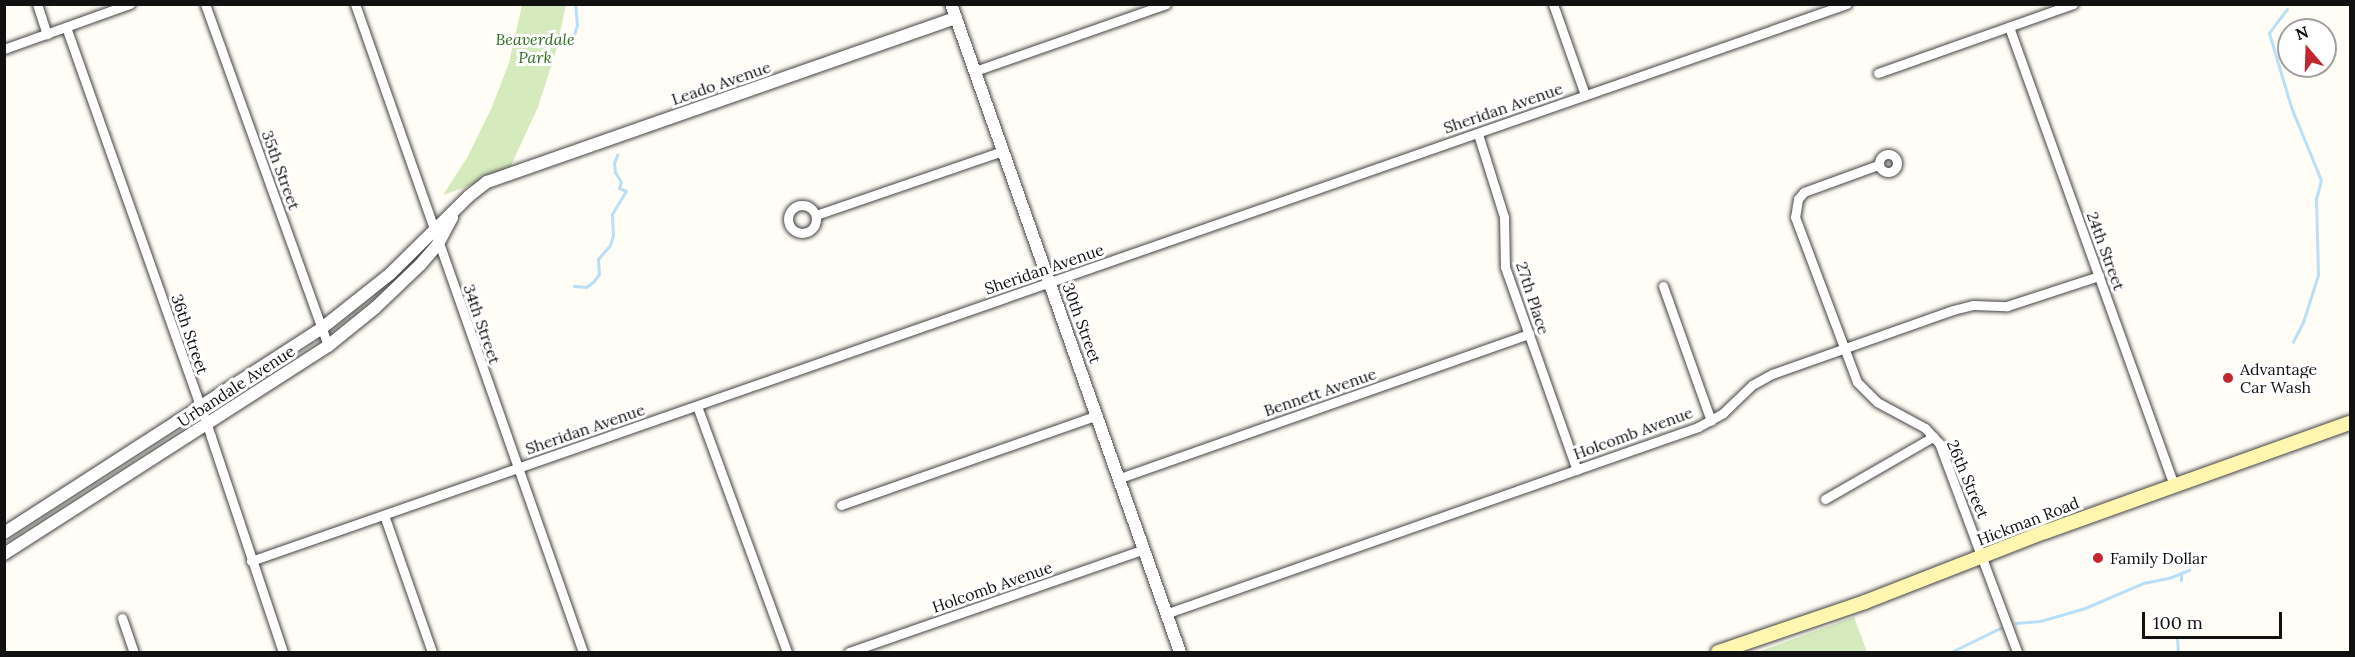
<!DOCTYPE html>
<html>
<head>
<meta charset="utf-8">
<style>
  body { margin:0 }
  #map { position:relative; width:2355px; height:657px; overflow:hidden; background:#fffdf5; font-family:Lora,serif }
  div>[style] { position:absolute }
  .green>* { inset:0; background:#d5ebbd }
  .stream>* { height:3px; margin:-1.5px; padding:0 1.5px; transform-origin:1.5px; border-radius:1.5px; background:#b9e0f7 }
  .roads { filter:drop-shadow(0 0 2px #444) drop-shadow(0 0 2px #444) }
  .minor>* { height:9px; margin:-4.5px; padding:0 4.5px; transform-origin:4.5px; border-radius:4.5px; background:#fff }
  .minor>.ring { margin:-4.5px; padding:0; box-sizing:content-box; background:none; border:9px solid #fff; border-radius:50% }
  .tertiary>* { height:12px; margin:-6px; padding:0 6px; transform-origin:6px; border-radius:6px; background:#fff }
  .secondary>* { height:14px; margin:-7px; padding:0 7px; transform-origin:7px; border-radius:7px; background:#fff6b0 }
  .dots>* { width:16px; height:16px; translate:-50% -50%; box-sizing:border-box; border:3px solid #fff; border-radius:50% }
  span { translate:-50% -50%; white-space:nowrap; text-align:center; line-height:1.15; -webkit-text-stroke:6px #fff; paint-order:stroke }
  .park-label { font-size:16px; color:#2f6b1f; font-style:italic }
  .street-label { font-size:16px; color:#111 }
  .poi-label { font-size:16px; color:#111 }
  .left { translate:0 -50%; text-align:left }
  .frame { position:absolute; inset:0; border:6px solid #111; pointer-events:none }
  .north { position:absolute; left:2277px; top:18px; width:60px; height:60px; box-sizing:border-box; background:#fff; border:2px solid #a0a0a0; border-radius:50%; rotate:341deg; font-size:16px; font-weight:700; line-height:24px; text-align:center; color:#111 }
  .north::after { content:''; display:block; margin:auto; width:21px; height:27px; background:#c4262e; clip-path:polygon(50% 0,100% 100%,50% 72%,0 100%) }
  .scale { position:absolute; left:2142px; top:612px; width:140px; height:27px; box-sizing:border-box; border:3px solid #111; border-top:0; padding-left:8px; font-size:18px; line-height:21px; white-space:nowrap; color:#111; -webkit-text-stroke:4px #fff; paint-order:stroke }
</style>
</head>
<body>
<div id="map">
  <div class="green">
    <div style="clip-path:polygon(522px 5px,566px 5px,556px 51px,538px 107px,508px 172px,443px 195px,468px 156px,491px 109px,509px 63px)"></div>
    <div style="clip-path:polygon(1854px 617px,1867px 652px,1758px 652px)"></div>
  </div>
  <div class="stream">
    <div style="left:2287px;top:9px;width:30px;rotate:127deg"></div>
    <div style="left:2269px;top:33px;width:77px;rotate:73.4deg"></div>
    <div style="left:2291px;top:107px;width:79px;rotate:67.7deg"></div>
    <div style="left:2321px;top:180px;width:20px;rotate:105deg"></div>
    <div style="left:2316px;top:199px;width:76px;rotate:88.5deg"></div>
    <div style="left:2318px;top:275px;width:49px;rotate:107.7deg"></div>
    <div style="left:2303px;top:322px;width:22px;rotate:117deg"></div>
    <div style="left:573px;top:38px;width:14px;rotate:-73deg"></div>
    <div style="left:577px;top:25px;width:21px;rotate:-95deg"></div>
    <div style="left:574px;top:286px;width:12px;rotate:5deg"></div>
    <div style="left:586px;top:287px;width:9px;rotate:-36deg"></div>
    <div style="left:593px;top:282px;width:10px;rotate:-53deg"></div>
    <div style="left:599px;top:274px;width:15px;rotate:-94deg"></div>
    <div style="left:598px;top:259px;width:18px;rotate:-49deg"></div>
    <div style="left:610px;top:245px;width:10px;rotate:-73deg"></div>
    <div style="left:613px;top:235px;width:21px;rotate:-93deg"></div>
    <div style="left:612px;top:214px;width:27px;rotate:-59deg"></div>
    <div style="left:626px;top:191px;width:8px;rotate:-157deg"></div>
    <div style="left:619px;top:188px;width:6px;rotate:-72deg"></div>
    <div style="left:621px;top:182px;width:12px;rotate:-121deg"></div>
    <div style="left:615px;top:172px;width:9px;rotate:-96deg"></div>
    <div style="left:614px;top:163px;width:9px;rotate:-69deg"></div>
    <div style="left:2181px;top:580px;width:7px;rotate:-90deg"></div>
    <div style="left:2016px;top:623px;width:24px;rotate:-5deg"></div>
    <div style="left:2040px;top:621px;width:47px;rotate:-16.1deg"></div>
    <div style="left:2085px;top:608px;width:63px;rotate:-23.3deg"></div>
    <div style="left:2143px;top:583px;width:26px;rotate:-11deg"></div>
    <div style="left:2169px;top:578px;width:22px;rotate:-22deg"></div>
    <div style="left:2177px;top:638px;width:14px;rotate:86deg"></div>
    <div style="left:1951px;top:652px;width:55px;rotate:-26.1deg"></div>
  </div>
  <div class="roads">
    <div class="minor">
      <div style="left:37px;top:4px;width:32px;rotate:72deg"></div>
      <div style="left:205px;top:4px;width:363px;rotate:70.2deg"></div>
      <div style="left:355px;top:4px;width:687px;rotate:70.62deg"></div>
      <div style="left:1553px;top:4px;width:96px;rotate:70.6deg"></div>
      <div style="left:66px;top:27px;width:435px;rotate:70.5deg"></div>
      <div style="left:211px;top:437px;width:227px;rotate:71.5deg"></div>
      <div style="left:2009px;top:27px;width:488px;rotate:70.2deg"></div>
      <div style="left:4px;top:49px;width:134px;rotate:-19.7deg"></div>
      <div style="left:975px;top:71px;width:202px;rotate:-19.3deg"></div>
      <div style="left:1878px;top:73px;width:207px;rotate:-19.5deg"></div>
      <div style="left:1478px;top:134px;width:87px;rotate:72.6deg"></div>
      <div style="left:1504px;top:217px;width:50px;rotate:88.9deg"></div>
      <div style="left:1505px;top:267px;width:215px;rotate:70.5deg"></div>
      <div class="ring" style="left:1879px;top:154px;width:9px;height:9px"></div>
      <div style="left:1878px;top:165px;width:79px;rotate:160deg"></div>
      <div style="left:1804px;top:192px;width:9px;rotate:131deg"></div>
      <div style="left:1798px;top:199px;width:18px;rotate:99deg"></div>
      <div style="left:1795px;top:217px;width:176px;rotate:69.4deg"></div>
      <div style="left:1857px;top:382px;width:28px;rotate:45deg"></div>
      <div style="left:1877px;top:402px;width:55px;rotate:28.4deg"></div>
      <div style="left:1925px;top:428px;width:21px;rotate:47deg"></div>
      <div style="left:1939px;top:443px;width:223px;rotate:69.5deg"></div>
      <div class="ring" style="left:788px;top:205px;width:19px;height:19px"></div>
      <div style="left:816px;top:215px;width:198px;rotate:-18.9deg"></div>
      <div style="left:1663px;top:286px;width:143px;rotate:70.4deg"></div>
      <div style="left:697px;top:406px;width:262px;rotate:69.9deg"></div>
      <div style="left:1120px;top:478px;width:434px;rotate:-19.4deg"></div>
      <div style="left:1825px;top:499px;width:125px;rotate:-29.9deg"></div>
      <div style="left:841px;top:505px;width:272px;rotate:-19.3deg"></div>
      <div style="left:384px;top:515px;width:145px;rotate:70.7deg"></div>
      <div style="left:251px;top:561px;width:1690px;rotate:-19.24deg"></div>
      <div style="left:1168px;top:613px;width:562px;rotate:-19.34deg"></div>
      <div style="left:1698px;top:427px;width:29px;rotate:-29deg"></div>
      <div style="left:1723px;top:413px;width:40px;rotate:-44deg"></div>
      <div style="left:1752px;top:385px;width:23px;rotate:-29deg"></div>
      <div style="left:1772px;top:374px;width:192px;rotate:-19.5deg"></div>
      <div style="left:1953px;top:310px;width:21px;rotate:-14deg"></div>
      <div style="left:1973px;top:305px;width:34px;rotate:2deg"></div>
      <div style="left:2007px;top:306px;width:97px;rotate:-18.1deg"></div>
      <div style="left:122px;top:618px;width:36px;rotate:71deg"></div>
      <div style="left:849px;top:652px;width:313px;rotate:-19.2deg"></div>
    </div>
    <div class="tertiary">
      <div style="left:951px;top:4px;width:687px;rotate:70.54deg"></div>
      <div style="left:4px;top:533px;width:378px;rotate:-32.8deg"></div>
      <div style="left:322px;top:328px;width:87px;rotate:-38.5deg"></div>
      <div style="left:390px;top:274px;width:111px;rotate:-44.6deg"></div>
      <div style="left:469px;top:196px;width:23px;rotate:-38deg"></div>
      <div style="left:487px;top:182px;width:497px;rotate:-19.3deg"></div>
      <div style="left:4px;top:554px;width:385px;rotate:-32.7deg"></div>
      <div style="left:328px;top:346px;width:60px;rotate:-39deg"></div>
      <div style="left:375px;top:308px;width:62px;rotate:-43.7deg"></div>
      <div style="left:420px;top:265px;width:28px;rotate:-49deg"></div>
      <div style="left:438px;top:244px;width:30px;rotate:-62deg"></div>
    </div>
    <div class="secondary">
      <div style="left:1718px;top:652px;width:155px;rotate:-18.8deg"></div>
      <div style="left:1865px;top:602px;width:193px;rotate:-21.3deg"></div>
      <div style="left:2045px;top:532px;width:324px;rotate:-19.7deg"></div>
    </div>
  </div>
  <div class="dots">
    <div style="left:2228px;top:378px;background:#c4262e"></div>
    <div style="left:2098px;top:558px;background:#c4262e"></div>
  </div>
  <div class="park-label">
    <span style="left:535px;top:48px">Beaverdale<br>Park</span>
  </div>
  <div class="street-label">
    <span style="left:721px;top:83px;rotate:-19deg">Leado Avenue</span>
    <span style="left:1503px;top:108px;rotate:-19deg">Sheridan Avenue</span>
    <span style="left:281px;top:170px;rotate:70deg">35th Street</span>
    <span style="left:2106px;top:251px;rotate:70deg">24th Street</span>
    <span style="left:1044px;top:269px;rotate:-19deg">Sheridan Avenue</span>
    <span style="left:1533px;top:298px;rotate:72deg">27th Place</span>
    <span style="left:1082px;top:323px;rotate:70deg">30th Street</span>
    <span style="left:482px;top:324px;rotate:71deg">34th Street</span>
    <span style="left:190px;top:334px;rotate:71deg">36th Street</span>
    <span style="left:236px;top:386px;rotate:-33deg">Urbandale Avenue</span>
    <span style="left:1320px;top:392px;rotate:-19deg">Bennett Avenue</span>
    <span style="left:585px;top:429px;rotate:-19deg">Sheridan Avenue</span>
    <span style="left:1633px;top:433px;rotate:-20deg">Holcomb Avenue</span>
    <span style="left:1968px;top:479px;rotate:67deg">26th Street</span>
    <span style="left:2028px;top:521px;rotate:-21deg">Hickman Road</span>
    <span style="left:992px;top:587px;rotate:-19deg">Holcomb Avenue</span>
  </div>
  <div class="poi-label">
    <span class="left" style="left:2240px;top:378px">Advantage<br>Car Wash</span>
    <span class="left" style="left:2110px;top:558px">Family Dollar</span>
  </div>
  <div class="frame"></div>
  <div class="north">N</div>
  <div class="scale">100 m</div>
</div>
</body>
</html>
